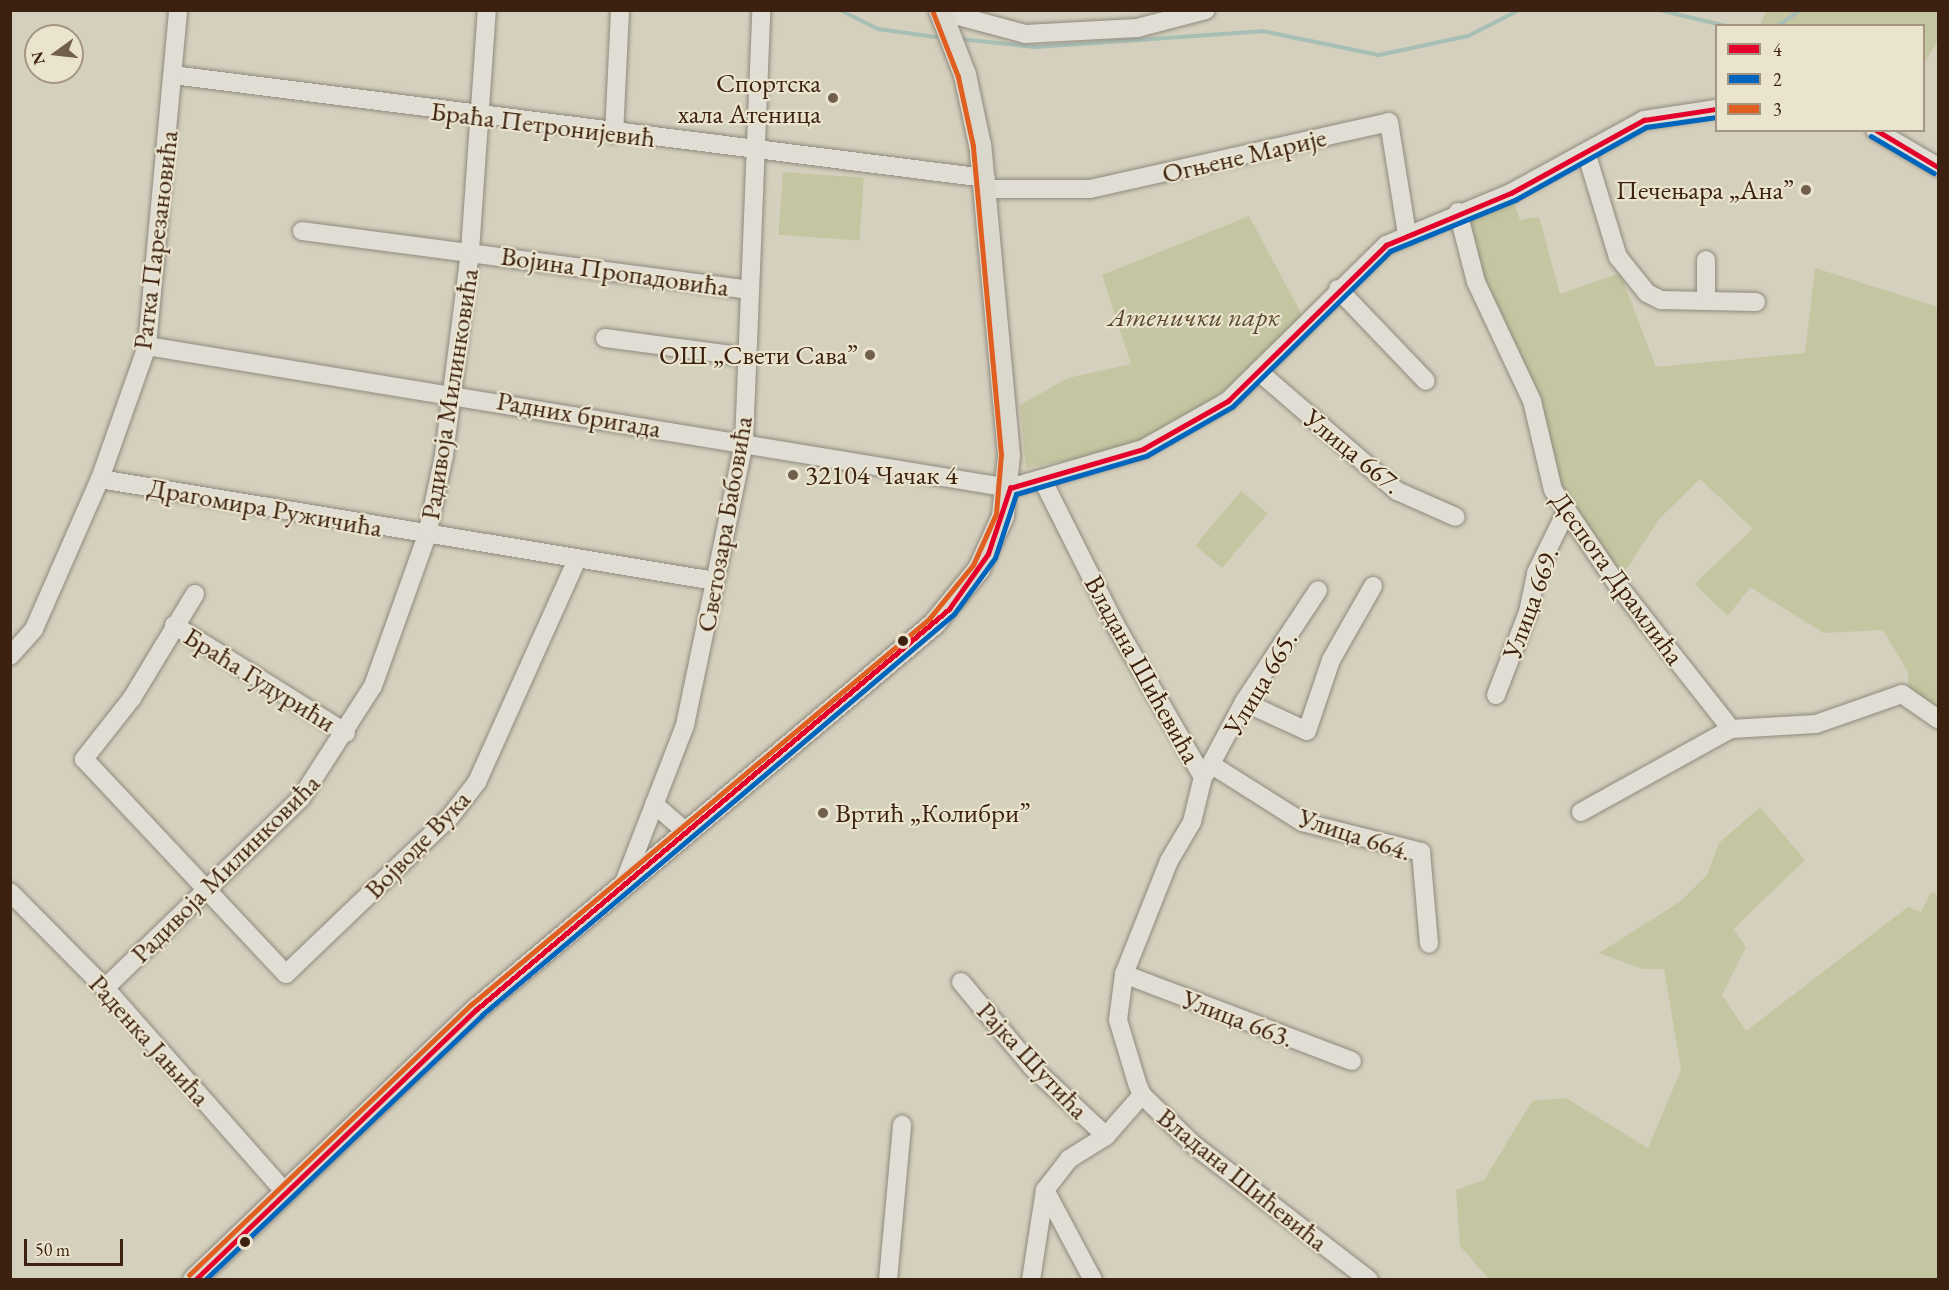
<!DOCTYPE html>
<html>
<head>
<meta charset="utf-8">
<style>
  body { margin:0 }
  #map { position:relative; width:1949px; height:1290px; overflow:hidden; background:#d5d0be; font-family:"EB Garamond",serif }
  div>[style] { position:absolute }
  .green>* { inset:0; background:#c4c5a1; transform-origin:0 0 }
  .stream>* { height:4px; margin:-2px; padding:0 2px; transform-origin:2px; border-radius:2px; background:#a8bfb6 }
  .roads { filter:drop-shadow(0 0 2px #90897d) drop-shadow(0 0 2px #90897d) }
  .minor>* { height:18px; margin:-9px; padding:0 9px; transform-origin:9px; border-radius:9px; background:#dfddd4 }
  .major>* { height:22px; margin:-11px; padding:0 11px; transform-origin:11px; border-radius:11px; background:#dad7cc }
  .bus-1>* { height:4.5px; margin:-2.25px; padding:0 2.25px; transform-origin:2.25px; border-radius:2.25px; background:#e4002b }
  .bus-2>* { height:4.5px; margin:-2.25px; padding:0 2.25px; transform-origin:2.25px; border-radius:2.25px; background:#0065bd }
  .bus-3>* { height:4.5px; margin:-2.25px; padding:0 2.25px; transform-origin:2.25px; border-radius:2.25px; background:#e05e20 }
  .dots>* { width:16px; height:16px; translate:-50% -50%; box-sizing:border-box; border:3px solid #eae4cf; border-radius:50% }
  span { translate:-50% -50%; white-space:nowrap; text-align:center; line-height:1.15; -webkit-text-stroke:4.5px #eae4cf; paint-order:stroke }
  .poi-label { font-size:27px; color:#3d2110 }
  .right { translate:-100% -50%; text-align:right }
  .left { translate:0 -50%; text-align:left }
  .street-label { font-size:27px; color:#3d2110 }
  .park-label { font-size:27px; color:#5b482e; font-style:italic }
  .frame { position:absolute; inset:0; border:12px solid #3d2110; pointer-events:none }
  .legend { position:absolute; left:1715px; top:24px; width:210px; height:108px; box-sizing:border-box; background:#eae4cf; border:2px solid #a59683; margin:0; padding:8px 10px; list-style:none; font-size:18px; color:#3d2110 }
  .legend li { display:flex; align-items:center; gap:12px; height:30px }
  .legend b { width:30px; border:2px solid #a59683 }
  .north { position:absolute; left:24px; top:24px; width:60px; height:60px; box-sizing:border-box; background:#eae4cf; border:2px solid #a59683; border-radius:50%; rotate:255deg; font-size:16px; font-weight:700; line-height:24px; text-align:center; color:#3d2110 }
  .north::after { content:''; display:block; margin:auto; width:21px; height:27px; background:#725e4d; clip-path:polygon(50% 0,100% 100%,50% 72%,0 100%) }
  .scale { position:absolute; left:24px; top:1239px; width:99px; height:27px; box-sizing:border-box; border:3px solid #3d2110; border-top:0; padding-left:8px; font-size:18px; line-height:21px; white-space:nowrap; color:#3d2110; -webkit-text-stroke:4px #eae4cf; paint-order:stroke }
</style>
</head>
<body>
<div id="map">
  <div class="green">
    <div style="clip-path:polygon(1766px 11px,1938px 11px,1938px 40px,1924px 64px,1924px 26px,1760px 25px)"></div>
    <div style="left:783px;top:172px;width:81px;height:63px;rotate:4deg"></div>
    <div style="clip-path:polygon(1511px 193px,1520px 220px,1539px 217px,1560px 294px,1620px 273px,1656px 367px,1805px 353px,1815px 268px,1938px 307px,1938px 719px,1909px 695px,1908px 672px,1883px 630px,1824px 633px,1750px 587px,1728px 616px,1694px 584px,1753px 529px,1700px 479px,1660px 518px,1617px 584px,1566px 512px,1532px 401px,1458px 212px)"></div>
    <div style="clip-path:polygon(1249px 216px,1302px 315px,1228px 387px,1186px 419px,1127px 450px,1026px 468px,1020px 405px,1068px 378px,1131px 364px,1102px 275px)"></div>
    <div style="left:1241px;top:491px;width:35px;height:71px;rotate:40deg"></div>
    <div style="clip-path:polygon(1760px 807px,1805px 860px,1733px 929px,1746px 947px,1722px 995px,1746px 1031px,1908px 907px,1921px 912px,1931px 892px,1938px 895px,1938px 1279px,1489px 1279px,1460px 1246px,1456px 1190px,1484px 1180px,1532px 1101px,1566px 1098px,1648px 1148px,1681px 1070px,1664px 969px,1643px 969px,1599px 953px,1681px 901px,1707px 875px,1719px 843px)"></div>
  </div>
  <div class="stream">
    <div style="left:840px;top:10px;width:42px;rotate:26.6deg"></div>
    <div style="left:878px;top:29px;width:65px;rotate:8deg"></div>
    <div style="left:1659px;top:10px;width:69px;rotate:13.4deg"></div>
    <div style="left:1777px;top:26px;width:29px;rotate:-34deg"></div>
    <div style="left:959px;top:39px;width:77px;rotate:5.9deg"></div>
    <div style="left:1036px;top:47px;width:227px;rotate:-4deg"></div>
    <div style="left:1262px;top:31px;width:119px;rotate:11.6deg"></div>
    <div style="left:1379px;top:55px;width:91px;rotate:-12.1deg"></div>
    <div style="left:1468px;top:36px;width:57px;rotate:-27deg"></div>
  </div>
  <div class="roads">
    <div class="minor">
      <div style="left:940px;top:11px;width:88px;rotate:15.1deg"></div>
      <div style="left:1025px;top:34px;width:112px;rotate:-3.1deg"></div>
      <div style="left:1137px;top:28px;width:71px;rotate:-14.6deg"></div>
      <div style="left:173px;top:75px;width:819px;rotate:7.23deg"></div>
      <div style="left:1875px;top:130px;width:73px;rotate:30.4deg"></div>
      <div style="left:614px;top:134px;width:124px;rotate:-87.2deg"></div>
      <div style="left:1586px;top:152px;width:110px;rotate:73.1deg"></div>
      <div style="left:1618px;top:257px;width:46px;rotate:51.1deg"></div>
      <div style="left:1647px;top:293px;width:16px;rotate:27deg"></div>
      <div style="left:1661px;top:300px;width:95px;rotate:1.2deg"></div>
      <div style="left:986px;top:189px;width:104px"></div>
      <div style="left:1090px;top:189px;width:306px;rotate:-12.6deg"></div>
      <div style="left:1389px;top:122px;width:113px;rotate:80.9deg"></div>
      <div style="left:1458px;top:212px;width:72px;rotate:75.6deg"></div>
      <div style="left:1476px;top:282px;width:132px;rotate:64.8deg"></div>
      <div style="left:1532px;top:401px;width:91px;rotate:76.7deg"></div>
      <div style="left:1553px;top:490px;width:114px;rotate:55.8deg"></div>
      <div style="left:1617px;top:584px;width:184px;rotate:51.8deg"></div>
      <div style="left:302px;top:231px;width:451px;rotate:7.5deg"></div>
      <div style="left:1706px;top:260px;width:41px;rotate:90deg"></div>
      <div style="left:1338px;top:289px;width:127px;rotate:46.3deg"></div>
      <div style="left:605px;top:338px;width:143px;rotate:7.6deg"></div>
      <div style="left:147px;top:346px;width:875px;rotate:9.34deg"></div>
      <div style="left:1010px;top:488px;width:139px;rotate:-16.3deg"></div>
      <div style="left:1143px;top:449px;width:98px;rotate:-29.5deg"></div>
      <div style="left:1228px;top:401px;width:222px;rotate:-44.6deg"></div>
      <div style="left:1386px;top:245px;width:135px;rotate:-22.6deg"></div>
      <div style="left:1511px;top:193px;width:152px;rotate:-28.8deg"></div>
      <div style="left:1644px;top:120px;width:73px;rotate:-8.7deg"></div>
      <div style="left:1258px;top:371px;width:184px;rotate:40.8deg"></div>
      <div style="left:1397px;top:491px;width:64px;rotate:23.8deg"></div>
      <div style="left:100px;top:479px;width:623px;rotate:9.42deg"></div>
      <div style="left:1042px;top:479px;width:165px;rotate:63.3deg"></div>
      <div style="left:1116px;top:626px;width:174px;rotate:60.1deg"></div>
      <div style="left:1203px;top:777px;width:46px;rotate:103.7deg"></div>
      <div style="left:1192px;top:822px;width:45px;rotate:120.5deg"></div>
      <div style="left:1169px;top:861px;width:122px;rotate:111.7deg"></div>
      <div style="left:1124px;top:974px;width:46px;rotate:97.4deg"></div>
      <div style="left:1118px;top:1020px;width:66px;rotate:73.2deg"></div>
      <div style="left:1137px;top:1083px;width:13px;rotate:67deg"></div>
      <div style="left:1142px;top:1095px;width:72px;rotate:43.9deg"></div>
      <div style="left:1194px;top:1145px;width:221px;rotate:37.6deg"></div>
      <div style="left:195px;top:594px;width:122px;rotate:121.2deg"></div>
      <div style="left:132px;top:698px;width:78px;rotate:128.2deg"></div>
      <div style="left:84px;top:759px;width:295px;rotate:46.8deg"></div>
      <div style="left:286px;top:974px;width:227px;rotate:-43.8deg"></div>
      <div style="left:450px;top:817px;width:44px;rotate:-52.4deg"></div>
      <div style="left:477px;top:782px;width:243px;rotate:-65.8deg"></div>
      <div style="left:174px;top:625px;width:203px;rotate:32.1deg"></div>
      <div style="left:10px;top:656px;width:36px;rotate:-48deg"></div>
      <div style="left:34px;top:629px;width:164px;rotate:-66.3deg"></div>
      <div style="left:100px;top:479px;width:141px;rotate:-70.5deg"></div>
      <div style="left:147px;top:346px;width:337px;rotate:-84.7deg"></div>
      <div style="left:1496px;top:695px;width:89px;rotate:-68.9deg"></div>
      <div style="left:1528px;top:612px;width:40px;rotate:-78deg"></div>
      <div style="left:1536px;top:573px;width:68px;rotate:-63.8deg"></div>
      <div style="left:1244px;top:702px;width:69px;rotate:24.7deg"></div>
      <div style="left:1307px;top:731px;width:75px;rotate:-71.3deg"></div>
      <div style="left:1331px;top:660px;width:85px;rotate:-60.4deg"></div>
      <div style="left:1212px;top:765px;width:107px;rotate:32.3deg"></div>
      <div style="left:1302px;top:822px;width:123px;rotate:14.1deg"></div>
      <div style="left:1421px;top:852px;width:92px;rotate:85deg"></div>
      <div style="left:1206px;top:773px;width:81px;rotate:-61.8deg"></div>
      <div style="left:1244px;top:702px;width:134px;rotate:-56.5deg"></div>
      <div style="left:654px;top:804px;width:40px;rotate:41deg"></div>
      <div style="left:1581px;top:812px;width:171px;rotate:-29deg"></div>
      <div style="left:1731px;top:729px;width:85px;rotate:-3.4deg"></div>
      <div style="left:1816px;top:724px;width:91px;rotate:-19.2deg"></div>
      <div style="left:1902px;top:694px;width:44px;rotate:34.8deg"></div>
      <div style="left:625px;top:880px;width:166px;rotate:-68.8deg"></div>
      <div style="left:685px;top:725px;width:289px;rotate:-78.2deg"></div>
      <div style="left:744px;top:442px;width:432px;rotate:-87.7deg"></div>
      <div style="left:10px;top:892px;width:135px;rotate:45.3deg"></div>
      <div style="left:105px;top:988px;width:273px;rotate:48.6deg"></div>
      <div style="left:1124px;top:974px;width:244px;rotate:20.9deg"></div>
      <div style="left:961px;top:982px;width:111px;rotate:50.1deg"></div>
      <div style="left:1032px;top:1067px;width:101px;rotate:43deg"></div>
      <div style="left:105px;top:988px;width:273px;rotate:-44.1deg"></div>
      <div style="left:301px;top:798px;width:133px;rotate:-57.3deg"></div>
      <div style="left:373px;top:686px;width:160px;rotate:-70.3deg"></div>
      <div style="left:427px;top:535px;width:82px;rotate:-78deg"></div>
      <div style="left:444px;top:455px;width:206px;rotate:-82.7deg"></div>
      <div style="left:470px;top:251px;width:242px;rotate:-86deg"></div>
      <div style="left:1045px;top:1190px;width:102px;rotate:61.9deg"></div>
      <div style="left:888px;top:1280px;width:156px;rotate:-84.8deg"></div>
      <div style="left:1031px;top:1280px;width:91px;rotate:-81.2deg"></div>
      <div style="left:1045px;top:1190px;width:39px;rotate:-52deg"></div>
      <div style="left:1069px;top:1159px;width:44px;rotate:-31.9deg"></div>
      <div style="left:1106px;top:1136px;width:55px;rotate:-48.7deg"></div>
    </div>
    <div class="major">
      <div style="left:194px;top:1280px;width:392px;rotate:-43.8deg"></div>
      <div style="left:477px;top:1009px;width:598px;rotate:-40.11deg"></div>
      <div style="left:934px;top:624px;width:71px;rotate:-50.7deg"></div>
      <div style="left:979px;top:569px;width:58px;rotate:-65.6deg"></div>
      <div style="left:1003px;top:516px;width:61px;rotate:-84.4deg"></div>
      <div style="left:1009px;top:455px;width:311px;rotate:-95.3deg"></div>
      <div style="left:980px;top:145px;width:72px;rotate:-102.1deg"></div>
      <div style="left:965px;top:75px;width:70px;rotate:-111deg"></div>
    </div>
  </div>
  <div class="bus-1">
    <div style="left:1876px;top:130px;width:72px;rotate:30.8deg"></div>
    <div style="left:195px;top:1280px;width:391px;rotate:-43.9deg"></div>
    <div style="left:477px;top:1009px;width:619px;rotate:-40.28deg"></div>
    <div style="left:949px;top:609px;width:67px;rotate:-54.7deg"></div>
    <div style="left:988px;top:554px;width:70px;rotate:-71.6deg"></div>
    <div style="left:1010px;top:488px;width:139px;rotate:-16.3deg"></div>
    <div style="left:1143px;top:449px;width:98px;rotate:-29.5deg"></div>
    <div style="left:1228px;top:401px;width:222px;rotate:-44.6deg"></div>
    <div style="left:1386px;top:245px;width:135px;rotate:-22.6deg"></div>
    <div style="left:1511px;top:193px;width:152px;rotate:-28.8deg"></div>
    <div style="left:1644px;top:120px;width:73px;rotate:-8.7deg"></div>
  </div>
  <div class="bus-2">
    <div style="left:1871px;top:136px;width:73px;rotate:30.4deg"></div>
    <div style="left:205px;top:1280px;width:383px;rotate:-43.7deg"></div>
    <div style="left:482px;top:1015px;width:619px;rotate:-40.35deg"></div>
    <div style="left:954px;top:614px;width:69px;rotate:-53.8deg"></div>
    <div style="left:995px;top:558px;width:67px;rotate:-71.8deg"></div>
    <div style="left:1016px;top:494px;width:135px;rotate:-16.3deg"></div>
    <div style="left:1146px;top:456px;width:99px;rotate:-29.7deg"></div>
    <div style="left:1232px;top:407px;width:222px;rotate:-44.6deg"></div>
    <div style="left:1390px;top:251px;width:135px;rotate:-22.2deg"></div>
    <div style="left:1515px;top:200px;width:150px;rotate:-29.1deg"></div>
    <div style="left:1646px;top:127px;width:71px;rotate:-8.1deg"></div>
  </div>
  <div class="bus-3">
    <div style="left:189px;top:1275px;width:392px;rotate:-43.8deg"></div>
    <div style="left:472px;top:1004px;width:598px;rotate:-40.11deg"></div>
    <div style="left:929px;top:619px;width:70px;rotate:-50.8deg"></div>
    <div style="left:973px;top:565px;width:56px;rotate:-65.7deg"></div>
    <div style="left:996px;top:514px;width:59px;rotate:-85.2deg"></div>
    <div style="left:1001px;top:455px;width:310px;rotate:-95.2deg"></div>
    <div style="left:973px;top:146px;width:71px;rotate:-102.3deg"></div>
    <div style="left:958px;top:77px;width:69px;rotate:-111.3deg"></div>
  </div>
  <div class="dots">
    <div style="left:833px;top:98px;background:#725e4d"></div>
    <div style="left:1806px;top:190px;background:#725e4d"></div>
    <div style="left:870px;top:355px;background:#725e4d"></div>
    <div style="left:793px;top:475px;background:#725e4d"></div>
    <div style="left:903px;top:641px;background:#3d2110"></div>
    <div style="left:823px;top:813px;background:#725e4d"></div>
    <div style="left:245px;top:1242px;background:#3d2110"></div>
  </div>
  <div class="poi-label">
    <span class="right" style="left:821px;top:98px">Спортска<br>хала Атеница</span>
    <span class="right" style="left:1794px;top:190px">Печењара „Ана”</span>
    <span class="right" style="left:858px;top:355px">ОШ „Свети Сава”</span>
    <span class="left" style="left:805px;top:475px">32104 Чачак 4</span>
    <span class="left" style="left:835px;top:813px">Вртић „Колибри”</span>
  </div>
  <div class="street-label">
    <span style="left:543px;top:124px;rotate:7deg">Браћа Петронијевић</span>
    <span style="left:1244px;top:155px;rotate:-13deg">Огњене Марије</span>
    <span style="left:155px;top:240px;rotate:-83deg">Ратка Парезановића</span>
    <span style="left:615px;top:271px;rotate:8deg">Војина Пропадовића</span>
    <span style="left:449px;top:394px;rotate:-81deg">Радивоја Милинковића</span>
    <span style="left:579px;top:414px;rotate:10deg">Радних бригада</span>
    <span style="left:1353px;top:451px;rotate:39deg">Улица 667.</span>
    <span style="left:265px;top:507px;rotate:10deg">Драгомира Ружичића</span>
    <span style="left:724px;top:524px;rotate:-80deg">Светозара Бабовића</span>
    <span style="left:1618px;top:578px;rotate:54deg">Деспота Драмлића</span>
    <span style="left:1530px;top:603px;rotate:-70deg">Улица 669.</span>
    <span style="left:1143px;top:669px;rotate:61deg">Владана Шићевића</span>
    <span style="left:260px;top:679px;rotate:32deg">Браћа Гудурићи</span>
    <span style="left:1260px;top:683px;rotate:-59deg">Улица 665.</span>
    <span style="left:1355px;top:834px;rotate:18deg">Улица 664.</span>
    <span style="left:417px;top:844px;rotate:-46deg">Војводе Вука</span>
    <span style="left:225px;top:868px;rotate:-45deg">Радивоја Милинковића</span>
    <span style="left:1238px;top:1018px;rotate:21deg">Улица 663.</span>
    <span style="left:150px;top:1040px;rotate:48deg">Раденка Јањића</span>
    <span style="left:1033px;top:1060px;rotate:47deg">Рајка Шутића</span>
    <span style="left:1243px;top:1179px;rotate:39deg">Владана Шићевића</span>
  </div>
  <div class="park-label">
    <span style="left:1194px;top:317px">Атенички парк</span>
  </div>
  <div class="frame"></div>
  <ul class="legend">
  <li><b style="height:8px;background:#e4002b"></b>4</li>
  <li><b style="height:8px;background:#0065bd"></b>2</li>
  <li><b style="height:8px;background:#e05e20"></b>3</li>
  </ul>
  <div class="north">N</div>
  <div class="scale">50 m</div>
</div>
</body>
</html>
